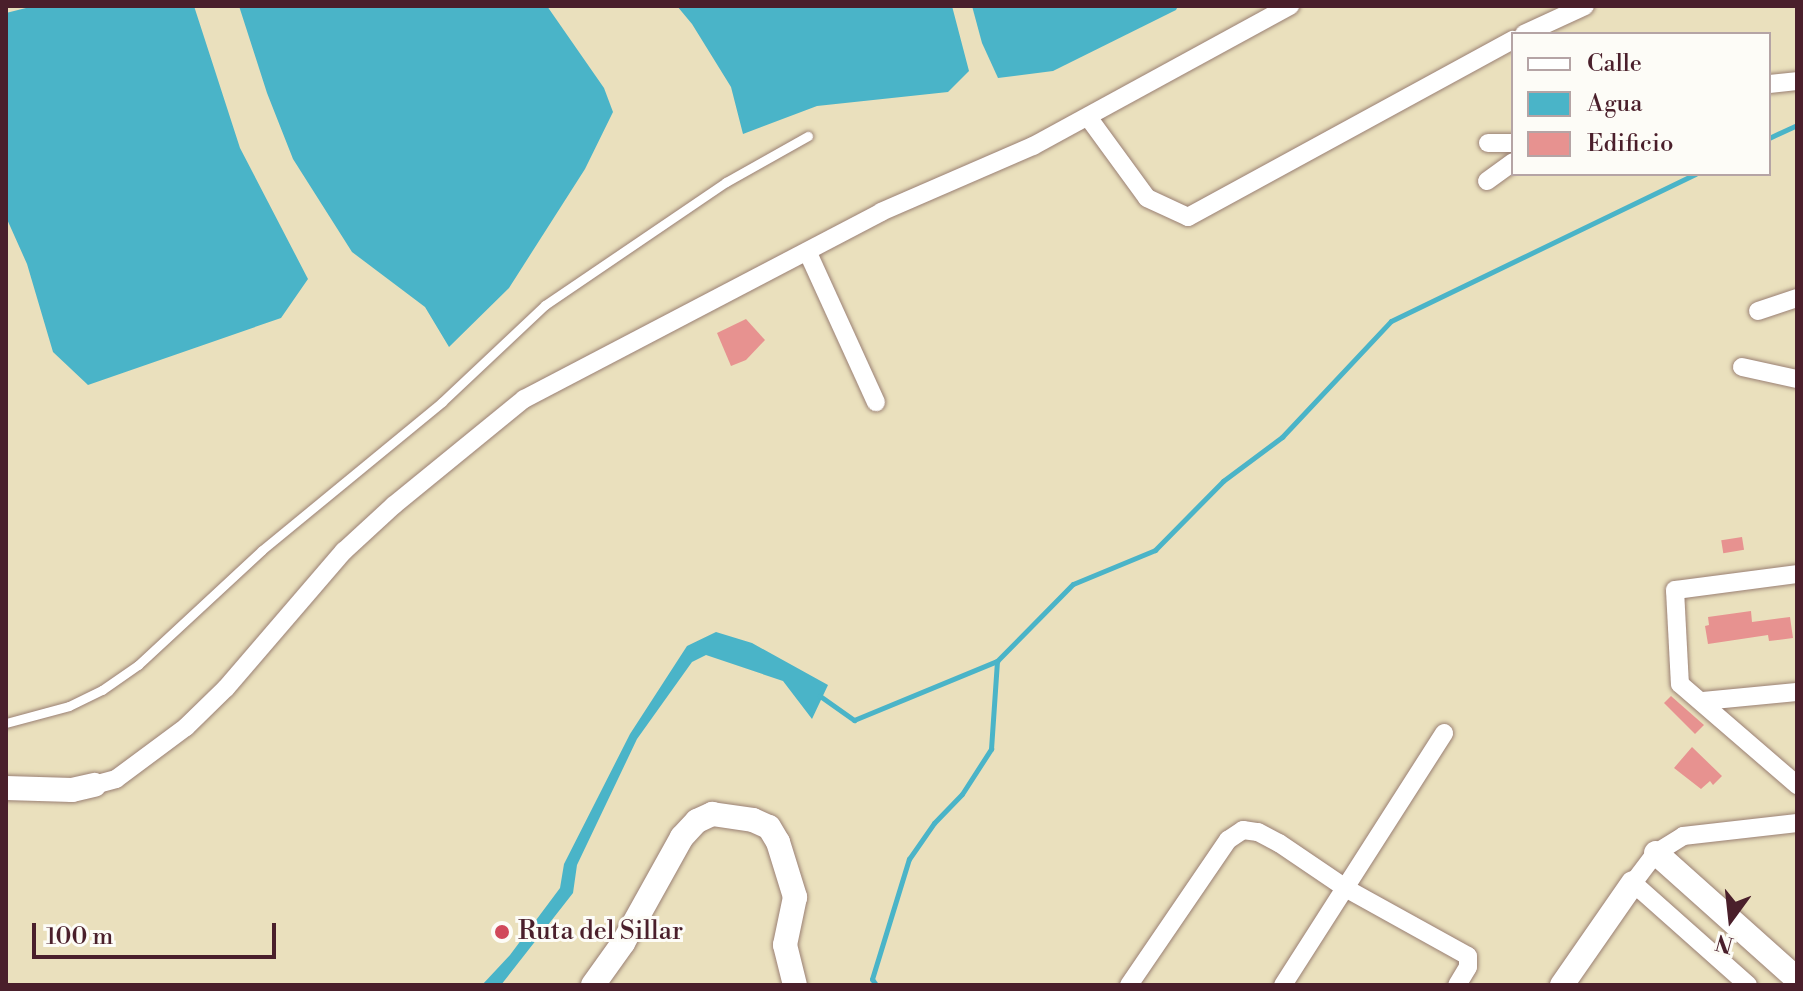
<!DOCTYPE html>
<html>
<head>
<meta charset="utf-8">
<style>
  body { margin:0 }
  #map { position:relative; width:1803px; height:991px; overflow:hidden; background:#eae0bd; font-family:"Libre Bodoni",serif }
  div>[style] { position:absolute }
  .water>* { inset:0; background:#4ab4c8 }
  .stream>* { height:5px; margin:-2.5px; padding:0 2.5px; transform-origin:2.5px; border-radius:2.5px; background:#4ab4c8 }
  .building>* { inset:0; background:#e79290; transform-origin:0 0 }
  .roads { filter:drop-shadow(0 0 2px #9a8074) drop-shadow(0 0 2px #9a8074) }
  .lane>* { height:9px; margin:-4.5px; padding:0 4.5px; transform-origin:4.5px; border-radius:4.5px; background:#fff }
  .street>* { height:18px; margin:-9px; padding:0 9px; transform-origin:9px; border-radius:9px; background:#fff }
  .secondary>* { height:24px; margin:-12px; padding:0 12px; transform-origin:12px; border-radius:12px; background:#fff }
  .dots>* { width:22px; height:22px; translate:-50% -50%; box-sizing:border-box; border:4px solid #fdfcf7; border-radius:50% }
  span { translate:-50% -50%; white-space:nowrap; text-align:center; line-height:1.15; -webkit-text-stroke:6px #fdfcf7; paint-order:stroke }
  .poi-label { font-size:26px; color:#4a1f2b }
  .left { translate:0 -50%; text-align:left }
  .frame { position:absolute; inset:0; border:8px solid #4a1f2b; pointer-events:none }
  .legend { position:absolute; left:1511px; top:32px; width:260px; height:144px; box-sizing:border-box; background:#fdfcf7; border:2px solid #b5a4a5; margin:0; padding:10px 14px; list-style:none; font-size:24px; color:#4a1f2b }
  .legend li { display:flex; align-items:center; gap:16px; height:40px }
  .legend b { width:40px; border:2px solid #b5a4a5 }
  .north { position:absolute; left:1691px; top:879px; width:80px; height:80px; -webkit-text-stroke:6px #fdfcf7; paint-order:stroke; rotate:195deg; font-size:22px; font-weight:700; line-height:32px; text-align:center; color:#4a1f2b }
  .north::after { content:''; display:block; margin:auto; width:28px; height:36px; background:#4a1f2b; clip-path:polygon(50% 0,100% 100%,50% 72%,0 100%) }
  .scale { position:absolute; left:32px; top:923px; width:244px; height:36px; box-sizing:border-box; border:4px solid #4a1f2b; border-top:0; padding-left:10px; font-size:24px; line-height:28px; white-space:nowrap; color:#4a1f2b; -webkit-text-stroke:6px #fdfcf7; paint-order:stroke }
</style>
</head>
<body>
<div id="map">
  <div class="water">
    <div style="clip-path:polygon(34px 6px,194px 6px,240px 148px,308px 279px,281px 318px,88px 385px,53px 352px,27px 264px,6px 217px,6px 13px)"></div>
    <div style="clip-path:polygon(239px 6px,547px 6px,604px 88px,613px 112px,585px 169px,509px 288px,449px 347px,425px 307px,352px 252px,293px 159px,267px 93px)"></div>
    <div style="clip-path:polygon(677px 6px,952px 6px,969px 71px,948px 92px,817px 106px,743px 134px,731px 87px,692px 24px)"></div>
    <div style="clip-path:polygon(972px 6px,1178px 6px,1176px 10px,1053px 71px,998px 78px,982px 43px)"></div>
    <div style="clip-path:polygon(716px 632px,752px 643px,828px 685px,812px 719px,783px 681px,706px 655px,692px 662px,637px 739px,577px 865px,573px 893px,501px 985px,482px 985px,510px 955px,560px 888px,564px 864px,630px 734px,687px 646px)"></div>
  </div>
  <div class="stream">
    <div style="left:1769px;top:138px;width:31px;rotate:-25deg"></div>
    <div style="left:820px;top:696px;width:42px;rotate:35.2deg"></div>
    <div style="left:854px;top:720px;width:155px;rotate:-22.4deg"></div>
    <div style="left:997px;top:661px;width:108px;rotate:-45.4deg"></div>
    <div style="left:1073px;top:584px;width:89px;rotate:-22.5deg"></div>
    <div style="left:1155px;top:550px;width:97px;rotate:-45.4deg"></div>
    <div style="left:1223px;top:481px;width:74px;rotate:-36.7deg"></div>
    <div style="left:1282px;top:437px;width:159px;rotate:-46.8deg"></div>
    <div style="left:1391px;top:321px;width:338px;rotate:-25.8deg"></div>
    <div style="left:876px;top:985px;width:7px;rotate:-124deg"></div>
    <div style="left:872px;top:979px;width:126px;rotate:-72.9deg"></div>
    <div style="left:909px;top:859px;width:44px;rotate:-55.2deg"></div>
    <div style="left:934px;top:823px;width:40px;rotate:-46deg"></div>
    <div style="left:962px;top:794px;width:54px;rotate:-57.2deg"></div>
    <div style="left:991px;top:749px;width:88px;rotate:-86.1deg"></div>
  </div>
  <div class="building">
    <div style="clip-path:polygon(746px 319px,765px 340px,746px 360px,731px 366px,717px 333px)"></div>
    <div style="left:1742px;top:537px;width:13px;height:21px;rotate:81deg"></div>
    <div style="clip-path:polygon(1751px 611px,1752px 622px,1790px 617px,1793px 638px,1769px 641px,1768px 635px,1708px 644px,1705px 626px,1709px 625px,1708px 617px)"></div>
    <div style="clip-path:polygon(1671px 696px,1704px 725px,1695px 734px,1664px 703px)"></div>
    <div style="clip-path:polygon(1692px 747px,1722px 776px,1713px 785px,1710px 781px,1701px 789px,1674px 768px)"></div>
  </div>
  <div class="roads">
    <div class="lane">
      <div style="left:6px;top:723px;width:65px;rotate:-15.1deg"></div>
      <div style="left:69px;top:706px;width:37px;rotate:-26deg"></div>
      <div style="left:102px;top:690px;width:44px;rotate:-34.8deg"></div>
      <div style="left:138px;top:665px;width:169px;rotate:-42.8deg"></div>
      <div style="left:262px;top:550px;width:233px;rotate:-39.4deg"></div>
      <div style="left:442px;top:402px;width:141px;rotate:-43.3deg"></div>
      <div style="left:545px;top:305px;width:219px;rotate:-34.2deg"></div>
      <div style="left:726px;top:182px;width:94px;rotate:-29.3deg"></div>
    </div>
    <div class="street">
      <div style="left:1524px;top:34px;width:67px;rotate:-24.7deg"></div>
      <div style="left:1769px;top:84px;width:28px;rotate:-6deg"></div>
      <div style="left:1088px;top:117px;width:100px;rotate:53.9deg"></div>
      <div style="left:1147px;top:198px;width:45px;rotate:24.9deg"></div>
      <div style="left:1188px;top:217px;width:370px;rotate:-28.6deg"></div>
      <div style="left:1488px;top:143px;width:25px"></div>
      <div style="left:1487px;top:181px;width:32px;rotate:-36deg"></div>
      <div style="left:808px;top:253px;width:164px;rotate:65.5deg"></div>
      <div style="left:1758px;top:311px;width:41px;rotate:-18.4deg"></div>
      <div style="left:1742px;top:367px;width:56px;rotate:12.3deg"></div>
      <div style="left:1797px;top:574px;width:123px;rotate:172.5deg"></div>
      <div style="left:1675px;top:590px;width:94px;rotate:87deg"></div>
      <div style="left:1680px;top:684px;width:155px;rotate:40.8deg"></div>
      <div style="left:1703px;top:701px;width:94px;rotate:-5.5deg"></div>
      <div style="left:94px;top:785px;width:23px;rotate:-15deg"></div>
      <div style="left:116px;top:779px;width:87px;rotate:-36.6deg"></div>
      <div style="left:186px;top:727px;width:56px;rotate:-44.3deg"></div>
      <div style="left:226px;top:688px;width:181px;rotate:-49.3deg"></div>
      <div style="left:344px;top:551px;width:68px;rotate:-42.6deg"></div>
      <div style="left:394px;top:505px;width:168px;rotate:-39.2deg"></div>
      <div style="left:524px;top:399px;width:403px;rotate:-27.6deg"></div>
      <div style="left:881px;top:212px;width:166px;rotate:-23.5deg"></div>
      <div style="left:1033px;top:146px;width:293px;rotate:-28.6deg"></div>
      <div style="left:1129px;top:985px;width:176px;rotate:-55.7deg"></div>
      <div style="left:1228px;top:840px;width:18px;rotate:-34deg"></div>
      <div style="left:1243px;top:830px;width:15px;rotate:8deg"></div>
      <div style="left:1258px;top:832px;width:24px;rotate:28deg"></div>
      <div style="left:1279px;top:843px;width:82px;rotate:34.1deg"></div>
      <div style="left:1347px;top:889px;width:138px;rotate:29deg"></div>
      <div style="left:1468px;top:956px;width:11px;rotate:90deg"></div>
      <div style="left:1468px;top:967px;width:21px;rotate:121deg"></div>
      <div style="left:1283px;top:985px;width:299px;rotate:-57.4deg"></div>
      <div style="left:1748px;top:985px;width:154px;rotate:-138.4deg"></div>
      <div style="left:1633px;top:883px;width:38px;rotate:-53deg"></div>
      <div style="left:1656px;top:853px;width:32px;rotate:-32deg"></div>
      <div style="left:1683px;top:836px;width:115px;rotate:-6.5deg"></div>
    </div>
    <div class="secondary">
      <div style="left:6px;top:788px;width:66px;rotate:1.7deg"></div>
      <div style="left:72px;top:790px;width:23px;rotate:-13deg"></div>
      <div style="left:1656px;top:853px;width:189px;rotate:41.8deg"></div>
      <div style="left:593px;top:985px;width:52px;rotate:-54.5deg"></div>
      <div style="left:623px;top:943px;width:121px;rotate:-60.9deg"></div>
      <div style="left:682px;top:837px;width:22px;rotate:-47deg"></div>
      <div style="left:697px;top:821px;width:17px;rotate:-25deg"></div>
      <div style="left:712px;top:814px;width:41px;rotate:8.3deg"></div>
      <div style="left:753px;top:820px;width:17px;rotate:24deg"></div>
      <div style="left:769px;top:827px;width:17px;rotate:59deg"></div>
      <div style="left:778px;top:842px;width:58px;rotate:72.8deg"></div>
      <div style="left:795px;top:897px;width:49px;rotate:101.8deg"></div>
      <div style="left:785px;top:945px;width:41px;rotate:76deg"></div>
      <div style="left:1562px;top:985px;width:124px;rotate:-55.2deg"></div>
    </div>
  </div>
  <div class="dots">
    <div style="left:502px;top:932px;background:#d1495b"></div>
  </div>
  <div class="poi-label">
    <span class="left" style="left:518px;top:932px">Ruta del Sillar</span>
  </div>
  <div class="frame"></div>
  <ul class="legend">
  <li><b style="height:10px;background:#fff"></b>Calle</li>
  <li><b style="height:22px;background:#4ab4c8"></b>Agua</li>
  <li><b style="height:22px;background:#e79290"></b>Edificio</li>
  </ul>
  <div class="north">N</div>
  <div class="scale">100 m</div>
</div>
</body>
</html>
